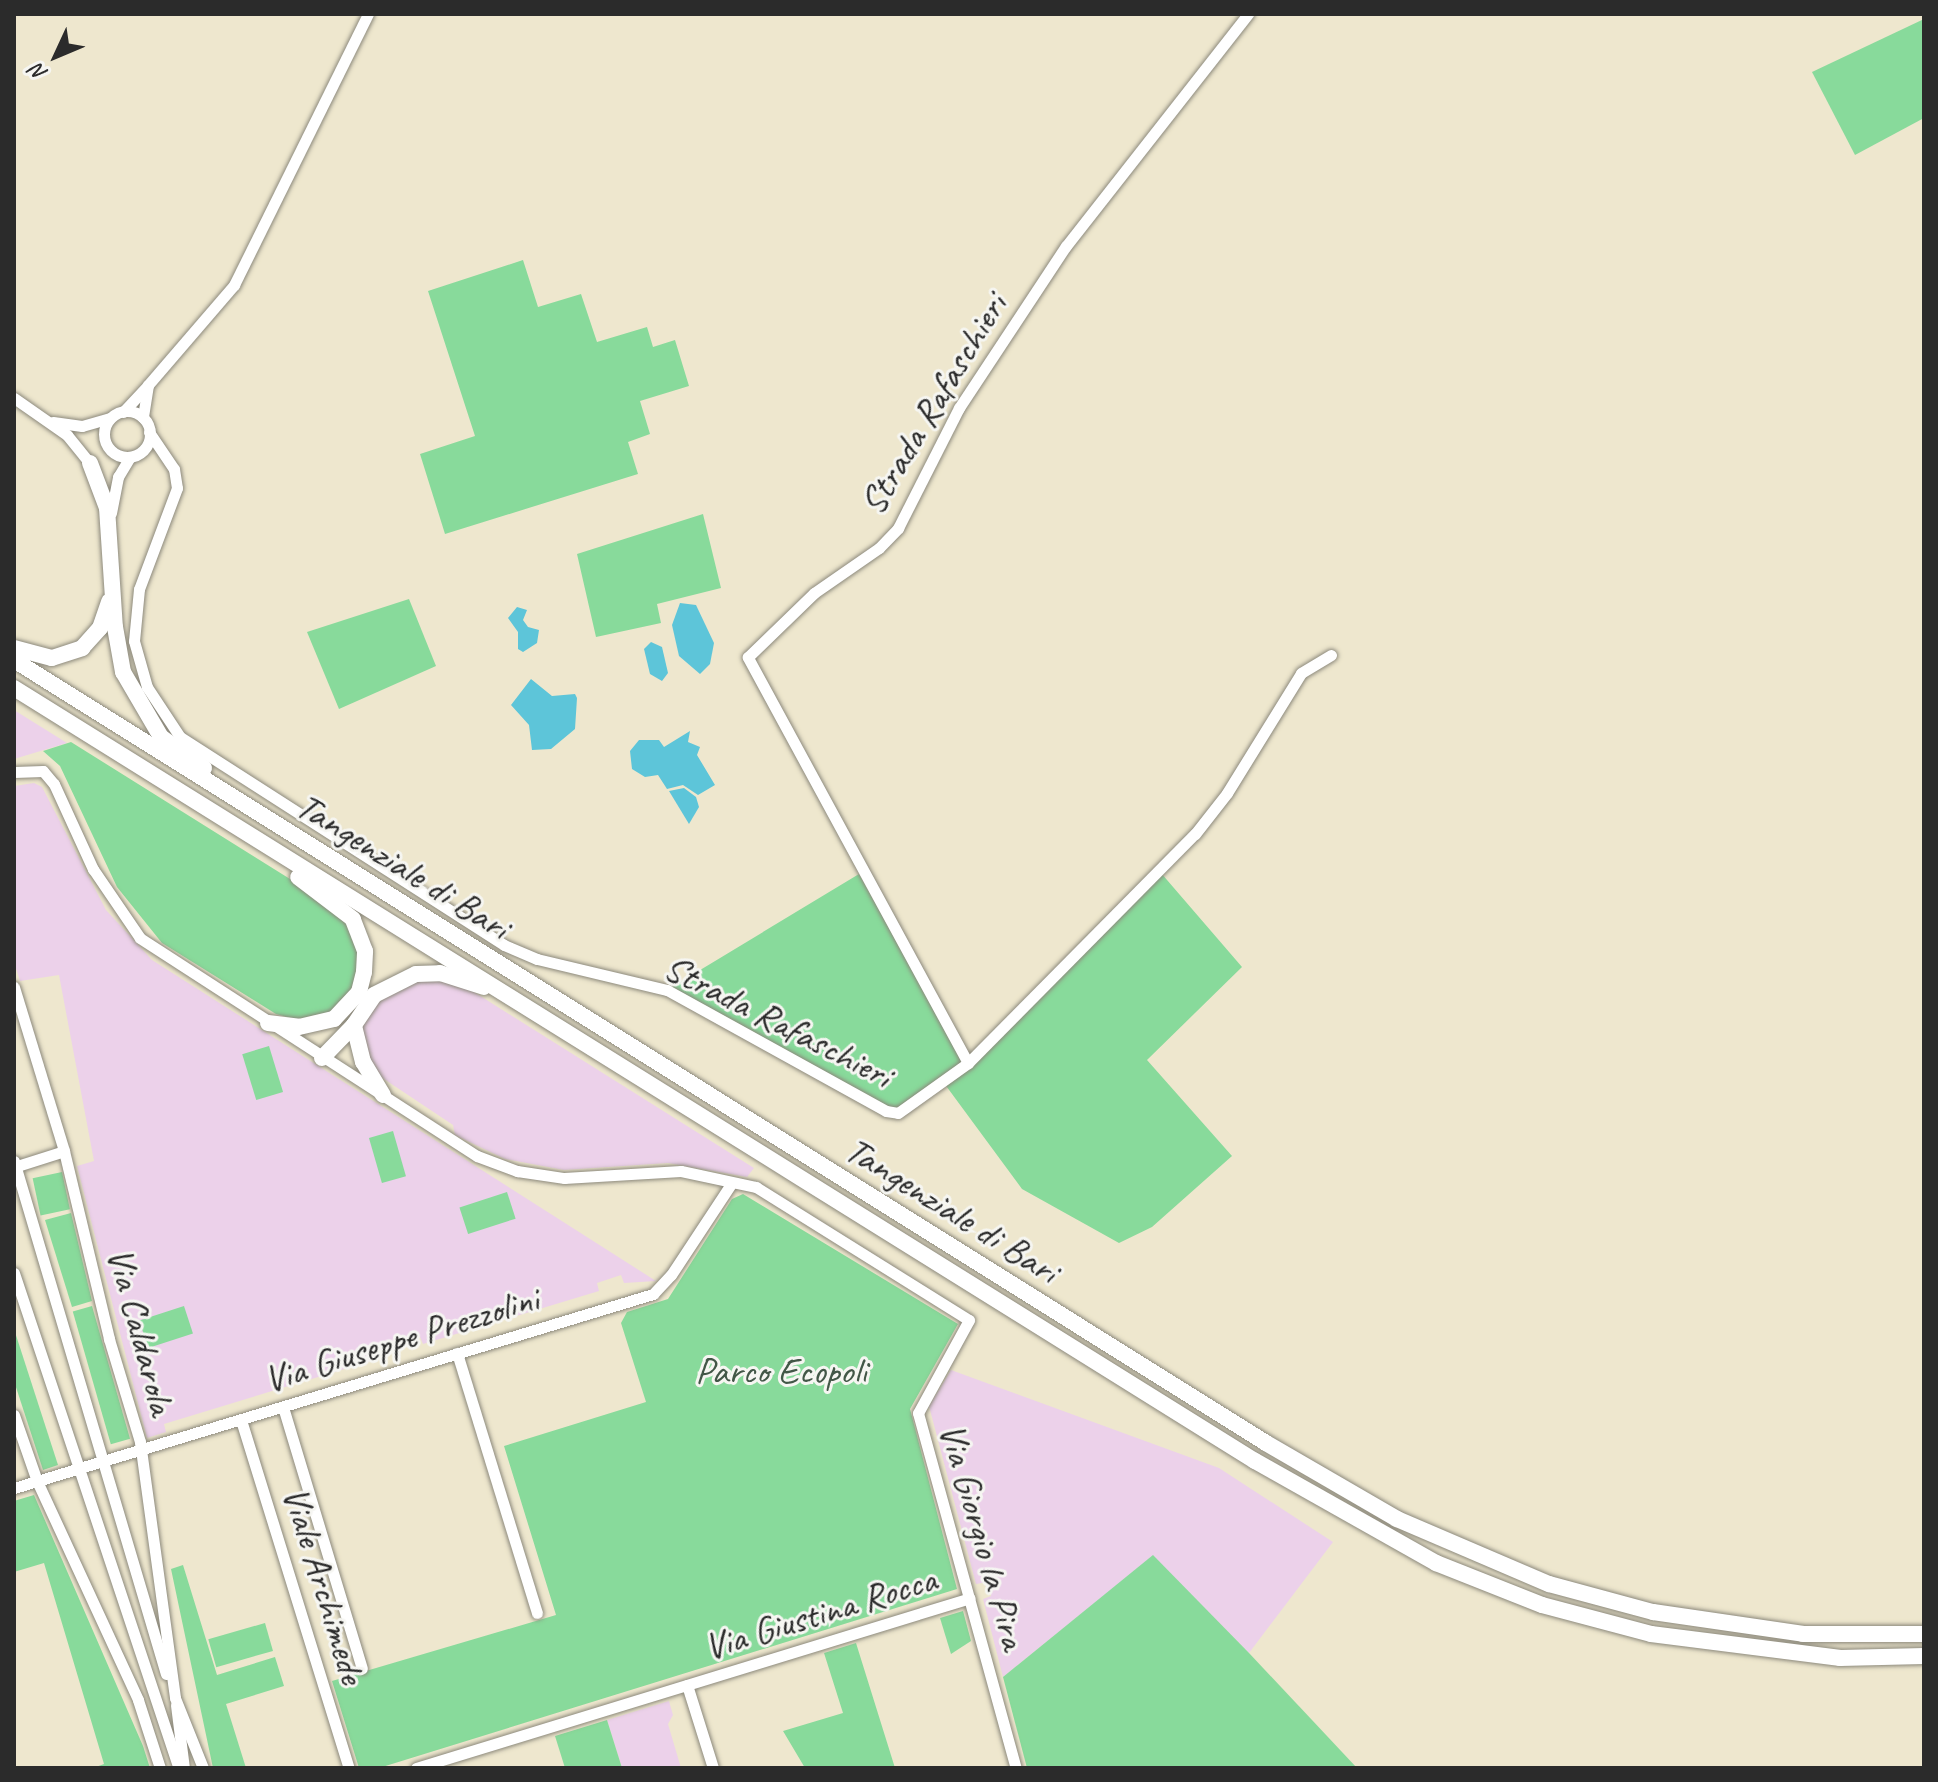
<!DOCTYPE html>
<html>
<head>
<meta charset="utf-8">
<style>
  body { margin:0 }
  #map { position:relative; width:1938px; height:1782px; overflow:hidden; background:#eee7ce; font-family:Caveat,sans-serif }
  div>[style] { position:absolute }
  .built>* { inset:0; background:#ecd1ea }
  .green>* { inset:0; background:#88da9b; transform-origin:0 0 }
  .water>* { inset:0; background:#5dc5d9 }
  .roads { filter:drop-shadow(0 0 2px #8c897c) drop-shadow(0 0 2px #8c897c) }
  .minor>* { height:11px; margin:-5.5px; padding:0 5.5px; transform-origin:5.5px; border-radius:5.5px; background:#fff }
  .minor>.ring { margin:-5.5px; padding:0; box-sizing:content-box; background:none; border:11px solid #fff; border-radius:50% }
  .highway>* { height:16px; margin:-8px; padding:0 8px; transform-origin:8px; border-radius:8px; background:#fff }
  span { translate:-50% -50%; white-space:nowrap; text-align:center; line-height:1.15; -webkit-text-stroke:6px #f6f6f2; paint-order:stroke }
  .street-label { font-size:38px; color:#2b2b2b }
  .park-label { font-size:38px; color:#425747 }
  .frame { position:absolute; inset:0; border:16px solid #2b2b2b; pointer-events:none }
  .north { position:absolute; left:16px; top:16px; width:80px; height:80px; -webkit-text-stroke:6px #f6f6f2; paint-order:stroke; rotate:226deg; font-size:22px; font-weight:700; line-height:32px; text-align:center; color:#2b2b2b }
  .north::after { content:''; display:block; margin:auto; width:28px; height:36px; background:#2b2b2b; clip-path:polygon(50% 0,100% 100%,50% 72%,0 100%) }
</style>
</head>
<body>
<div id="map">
  <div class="built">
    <div style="clip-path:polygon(14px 710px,67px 743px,14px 759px)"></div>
    <div style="clip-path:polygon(34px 783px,42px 787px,106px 910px,152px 960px,656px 1281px,624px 1283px,621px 1275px,597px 1283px,599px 1291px,423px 1344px,420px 1337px,372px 1352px,374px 1360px,164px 1424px,166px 1432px,147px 1438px,77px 1166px,94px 1161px,59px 975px,20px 981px,14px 962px,14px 786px)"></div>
    <div style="clip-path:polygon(428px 979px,466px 987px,754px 1168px,747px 1177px,668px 1163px,564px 1170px,505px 1159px,455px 1135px,453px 1125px,372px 1071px,361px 1029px,377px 1002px,399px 986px)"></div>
    <div style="clip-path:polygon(951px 1370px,1219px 1468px,1333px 1542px,1249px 1653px,1153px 1556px,1003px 1677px,983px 1599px,991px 1596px,988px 1582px,976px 1584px,929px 1406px)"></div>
    <div style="clip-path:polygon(669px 1701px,673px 1715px,668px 1724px,681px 1768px,622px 1768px,607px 1720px)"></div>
  </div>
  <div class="green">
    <div style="clip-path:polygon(1924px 19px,1924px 118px,1855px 155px,1812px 72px)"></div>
    <div style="clip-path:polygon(523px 260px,538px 307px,581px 294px,597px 342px,647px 327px,653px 347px,675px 340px,689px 386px,640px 401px,650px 434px,628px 442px,638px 474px,445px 534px,420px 454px,475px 436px,428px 291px)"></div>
    <div style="clip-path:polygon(703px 514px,721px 588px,657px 604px,661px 623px,596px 637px,577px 554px)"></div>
    <div style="clip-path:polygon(409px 599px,436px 666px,339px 709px,307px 632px)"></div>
    <div style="clip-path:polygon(71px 742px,338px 909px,357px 940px,359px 965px,352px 990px,329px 1014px,298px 1020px,276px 1014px,162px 943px,117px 887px,60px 766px,43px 751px)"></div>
    <div style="clip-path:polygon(1161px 873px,1242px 967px,1147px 1060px,1232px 1156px,1152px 1227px,1119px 1243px,1022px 1189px,941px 1079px,898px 1113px,672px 987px,859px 874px,968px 1070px)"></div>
    <div style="left:269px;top:1046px;width:48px;height:28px;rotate:73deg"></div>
    <div style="left:393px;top:1131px;width:47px;height:25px;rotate:74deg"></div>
    <div style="left:62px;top:1172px;width:38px;height:30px;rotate:78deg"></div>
    <div style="left:507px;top:1192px;width:28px;height:50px;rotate:72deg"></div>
    <div style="clip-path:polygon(743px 1194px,958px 1324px,910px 1409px,957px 1589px,379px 1768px,359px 1768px,332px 1681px,556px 1615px,504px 1446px,646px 1402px,621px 1323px,627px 1312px,668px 1299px,732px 1199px)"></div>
    <div style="clip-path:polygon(71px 1213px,92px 1301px,72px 1307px,45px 1220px)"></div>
    <div style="left:92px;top:1306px;width:138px;height:20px;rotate:74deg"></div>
    <div style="left:184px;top:1306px;width:29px;height:47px;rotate:72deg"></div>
    <div style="clip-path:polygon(14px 1329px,58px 1465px,43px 1470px,14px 1381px)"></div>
    <div style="clip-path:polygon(34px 1495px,143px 1746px,150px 1768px,93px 1768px,104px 1764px,44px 1563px,14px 1572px,14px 1501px)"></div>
    <div style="clip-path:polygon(1153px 1555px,1249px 1653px,1357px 1768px,1027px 1768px,1003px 1677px)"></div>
    <div style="clip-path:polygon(183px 1565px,217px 1675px,275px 1657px,284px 1686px,226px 1704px,246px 1768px,213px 1768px,171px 1569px)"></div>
    <div style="clip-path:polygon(963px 1611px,971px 1641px,951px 1654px,940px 1618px)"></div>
    <div style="left:265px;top:1623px;width:29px;height:59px;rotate:74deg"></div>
    <div style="clip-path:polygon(856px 1643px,895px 1768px,805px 1768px,783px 1731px,843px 1713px,824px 1653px)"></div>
    <div style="clip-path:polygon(607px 1720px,622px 1768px,565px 1768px,555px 1736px)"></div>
  </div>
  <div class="water">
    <div style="clip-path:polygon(680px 603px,696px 605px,714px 643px,710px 664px,700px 674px,679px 656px,672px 625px)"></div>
    <div style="clip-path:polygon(517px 607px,527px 610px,523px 620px,528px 627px,539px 630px,537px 643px,523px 652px,518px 649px,518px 632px,508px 618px)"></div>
    <div style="clip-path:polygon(651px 642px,662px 647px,668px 673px,662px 681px,650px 674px,644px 649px)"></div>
    <div style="clip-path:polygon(531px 679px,552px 696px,575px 694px,577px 698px,575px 729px,551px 749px,532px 750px,529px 725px,511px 705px)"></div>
    <div style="clip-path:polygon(690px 731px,688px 742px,700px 747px,697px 755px,715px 785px,698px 795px,683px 785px,667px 789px,658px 775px,645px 777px,632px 769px,630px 751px,639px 740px,659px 740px,664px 747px)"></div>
    <div style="clip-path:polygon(684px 788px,696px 797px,699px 807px,689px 824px,669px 791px)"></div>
  </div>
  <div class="roads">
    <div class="minor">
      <div style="left:148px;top:385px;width:132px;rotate:-49.3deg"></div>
      <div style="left:234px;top:285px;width:302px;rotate:-63.7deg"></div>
      <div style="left:14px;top:398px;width:65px;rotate:34.9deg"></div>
      <div style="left:67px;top:435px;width:36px;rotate:51deg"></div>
      <div class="ring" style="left:104px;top:411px;width:35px;height:35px"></div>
      <div style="left:123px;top:412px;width:37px;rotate:-47deg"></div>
      <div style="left:148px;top:385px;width:33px;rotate:99deg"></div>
      <div style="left:53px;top:422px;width:29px;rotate:8deg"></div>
      <div style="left:82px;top:426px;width:29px;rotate:-16deg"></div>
      <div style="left:149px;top:432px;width:45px;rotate:56deg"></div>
      <div style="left:174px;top:469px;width:19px;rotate:81deg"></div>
      <div style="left:177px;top:488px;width:108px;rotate:110.6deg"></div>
      <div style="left:139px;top:589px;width:52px;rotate:95.5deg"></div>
      <div style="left:134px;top:641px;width:48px;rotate:74.2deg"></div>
      <div style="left:147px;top:687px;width:60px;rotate:56.6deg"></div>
      <div style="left:180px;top:737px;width:385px;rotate:32.7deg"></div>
      <div style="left:504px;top:945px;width:36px;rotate:23deg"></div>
      <div style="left:537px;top:959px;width:134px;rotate:13.4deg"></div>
      <div style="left:667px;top:990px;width:250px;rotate:28.9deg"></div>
      <div style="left:886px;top:1111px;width:12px;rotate:9deg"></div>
      <div style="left:898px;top:1113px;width:86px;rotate:-35.5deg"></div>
      <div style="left:968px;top:1063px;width:462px;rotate:-118.5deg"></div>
      <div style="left:748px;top:657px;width:92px;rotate:-44.1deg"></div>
      <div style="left:814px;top:593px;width:79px;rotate:-34.7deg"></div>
      <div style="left:879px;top:548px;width:28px;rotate:-46deg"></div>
      <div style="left:898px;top:528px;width:135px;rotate:-63.1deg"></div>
      <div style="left:959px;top:408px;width:194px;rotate:-56.6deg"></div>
      <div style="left:1066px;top:246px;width:295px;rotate:-51.9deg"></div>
      <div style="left:111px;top:513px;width:37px;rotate:-79deg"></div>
      <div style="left:118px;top:477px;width:23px;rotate:-59deg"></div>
      <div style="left:14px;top:772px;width:29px;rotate:-2deg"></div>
      <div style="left:43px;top:771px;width:17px;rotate:50deg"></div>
      <div style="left:54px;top:784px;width:94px;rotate:65.4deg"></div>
      <div style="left:93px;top:869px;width:83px;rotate:55.7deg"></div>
      <div style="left:140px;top:938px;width:401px;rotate:32.9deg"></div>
      <div style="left:477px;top:1156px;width:43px;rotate:20.6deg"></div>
      <div style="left:517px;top:1171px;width:48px;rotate:8.5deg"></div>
      <div style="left:564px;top:1178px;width:117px;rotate:-3.4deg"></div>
      <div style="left:681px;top:1171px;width:77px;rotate:12deg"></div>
      <div style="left:756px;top:1187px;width:251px;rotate:32deg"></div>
      <div style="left:969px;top:1320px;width:106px;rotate:118.7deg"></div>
      <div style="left:918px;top:1413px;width:368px;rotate:74.6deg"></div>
      <div style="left:14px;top:987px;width:171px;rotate:73deg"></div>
      <div style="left:64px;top:1151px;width:193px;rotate:76.5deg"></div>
      <div style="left:109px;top:1339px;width:108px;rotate:73.2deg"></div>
      <div style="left:140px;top:1442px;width:258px;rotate:82.2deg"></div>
      <div style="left:175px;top:1698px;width:75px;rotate:68.2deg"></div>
      <div style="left:968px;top:1063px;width:322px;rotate:-45.3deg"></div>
      <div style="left:1195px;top:834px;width:52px;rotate:-52deg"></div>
      <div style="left:1227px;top:793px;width:141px;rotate:-58.3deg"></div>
      <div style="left:1301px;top:673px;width:35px;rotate:-31deg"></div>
      <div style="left:14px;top:1161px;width:535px;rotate:73.5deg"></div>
      <div style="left:14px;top:1167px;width:52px;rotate:-17.7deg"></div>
      <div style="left:14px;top:1273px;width:520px;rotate:71.6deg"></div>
      <div style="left:457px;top:1353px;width:272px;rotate:72.9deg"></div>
      <div style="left:283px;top:1407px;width:273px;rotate:73.2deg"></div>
      <div style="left:14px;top:1415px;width:70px;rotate:70.8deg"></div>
      <div style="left:37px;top:1481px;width:241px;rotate:65.2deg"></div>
      <div style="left:138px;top:1700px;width:71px;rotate:72.1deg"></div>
      <div style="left:241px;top:1420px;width:364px;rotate:72.8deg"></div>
      <div style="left:14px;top:1488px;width:668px;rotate:-16.89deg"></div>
      <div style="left:653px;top:1294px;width:26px;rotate:-47deg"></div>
      <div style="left:671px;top:1275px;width:109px;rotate:-56.6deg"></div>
      <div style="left:687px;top:1685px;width:87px;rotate:72.6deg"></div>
      <div style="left:176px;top:1705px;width:64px;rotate:82.8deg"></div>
      <div style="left:416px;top:1768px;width:579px;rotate:-17.06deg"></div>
    </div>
    <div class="highway">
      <div style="left:90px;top:463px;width:48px;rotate:69.3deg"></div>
      <div style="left:107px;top:508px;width:119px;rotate:86.2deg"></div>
      <div style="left:115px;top:627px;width:46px;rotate:79.9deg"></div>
      <div style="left:123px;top:672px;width:75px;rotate:59.7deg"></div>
      <div style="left:161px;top:737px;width:53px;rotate:35.8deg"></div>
      <div style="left:14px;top:648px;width:39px;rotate:15deg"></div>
      <div style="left:52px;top:658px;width:32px;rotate:-18deg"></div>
      <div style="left:82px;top:648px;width:27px;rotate:-48deg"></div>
      <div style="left:100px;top:628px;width:28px;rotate:-71deg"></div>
      <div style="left:14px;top:660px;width:1477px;rotate:32.02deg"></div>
      <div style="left:1266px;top:1443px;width:151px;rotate:30.1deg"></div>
      <div style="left:1397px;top:1519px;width:165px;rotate:23.2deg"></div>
      <div style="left:1549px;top:1584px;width:108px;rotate:15.1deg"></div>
      <div style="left:1653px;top:1612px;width:152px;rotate:8.3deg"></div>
      <div style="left:1803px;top:1634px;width:121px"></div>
      <div style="left:14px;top:688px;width:1462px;rotate:31.92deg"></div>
      <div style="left:1255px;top:1461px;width:208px;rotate:29.4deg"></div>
      <div style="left:1436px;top:1563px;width:114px;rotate:21.6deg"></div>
      <div style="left:1542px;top:1605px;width:113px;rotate:14.9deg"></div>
      <div style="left:1651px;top:1634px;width:191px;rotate:7.2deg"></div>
      <div style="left:1840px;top:1658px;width:84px;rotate:-1.4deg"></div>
      <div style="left:268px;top:1023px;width:31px;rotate:7deg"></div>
      <div style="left:299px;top:1027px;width:36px;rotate:-13deg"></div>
      <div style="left:334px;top:1019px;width:37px;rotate:-47deg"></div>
      <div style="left:359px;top:992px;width:21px;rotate:-76deg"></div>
      <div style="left:364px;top:972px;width:21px;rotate:-87deg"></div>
      <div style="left:365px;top:951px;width:34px;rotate:-111deg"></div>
      <div style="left:353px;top:919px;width:69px;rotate:-142.6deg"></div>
      <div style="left:322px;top:1058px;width:46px;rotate:-45.9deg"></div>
      <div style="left:383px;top:1095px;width:39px;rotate:-121deg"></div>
      <div style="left:363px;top:1062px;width:38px;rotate:-104deg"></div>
      <div style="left:354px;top:1025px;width:36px;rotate:-56deg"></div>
      <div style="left:374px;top:995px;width:47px;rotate:-26.6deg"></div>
      <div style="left:416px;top:974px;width:24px;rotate:-2deg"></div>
      <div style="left:440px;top:973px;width:46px;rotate:17.7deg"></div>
    </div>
  </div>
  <div class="street-label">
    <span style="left:933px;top:404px;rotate:-59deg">Strada Rafaschieri</span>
    <span style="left:403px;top:866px;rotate:32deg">Tangenziale di Bari</span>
    <span style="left:778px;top:1021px;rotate:27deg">Strada Rafaschieri</span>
    <span style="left:952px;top:1210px;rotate:32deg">Tangenziale di Bari</span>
    <span style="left:141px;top:1331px;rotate:75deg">Via Caldarola</span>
    <span style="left:401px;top:1339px;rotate:-17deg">Via Giuseppe Prezzolini</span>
    <span style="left:983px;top:1536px;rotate:74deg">Via Giorgio la Pira</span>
    <span style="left:324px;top:1585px;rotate:73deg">Viale Archimede</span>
    <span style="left:820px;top:1613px;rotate:-17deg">Via Giustina Rocca</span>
  </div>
  <div class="park-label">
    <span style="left:781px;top:1371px">Parco Ecopoli</span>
  </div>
  <div class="frame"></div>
  <div class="north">N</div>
</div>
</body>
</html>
